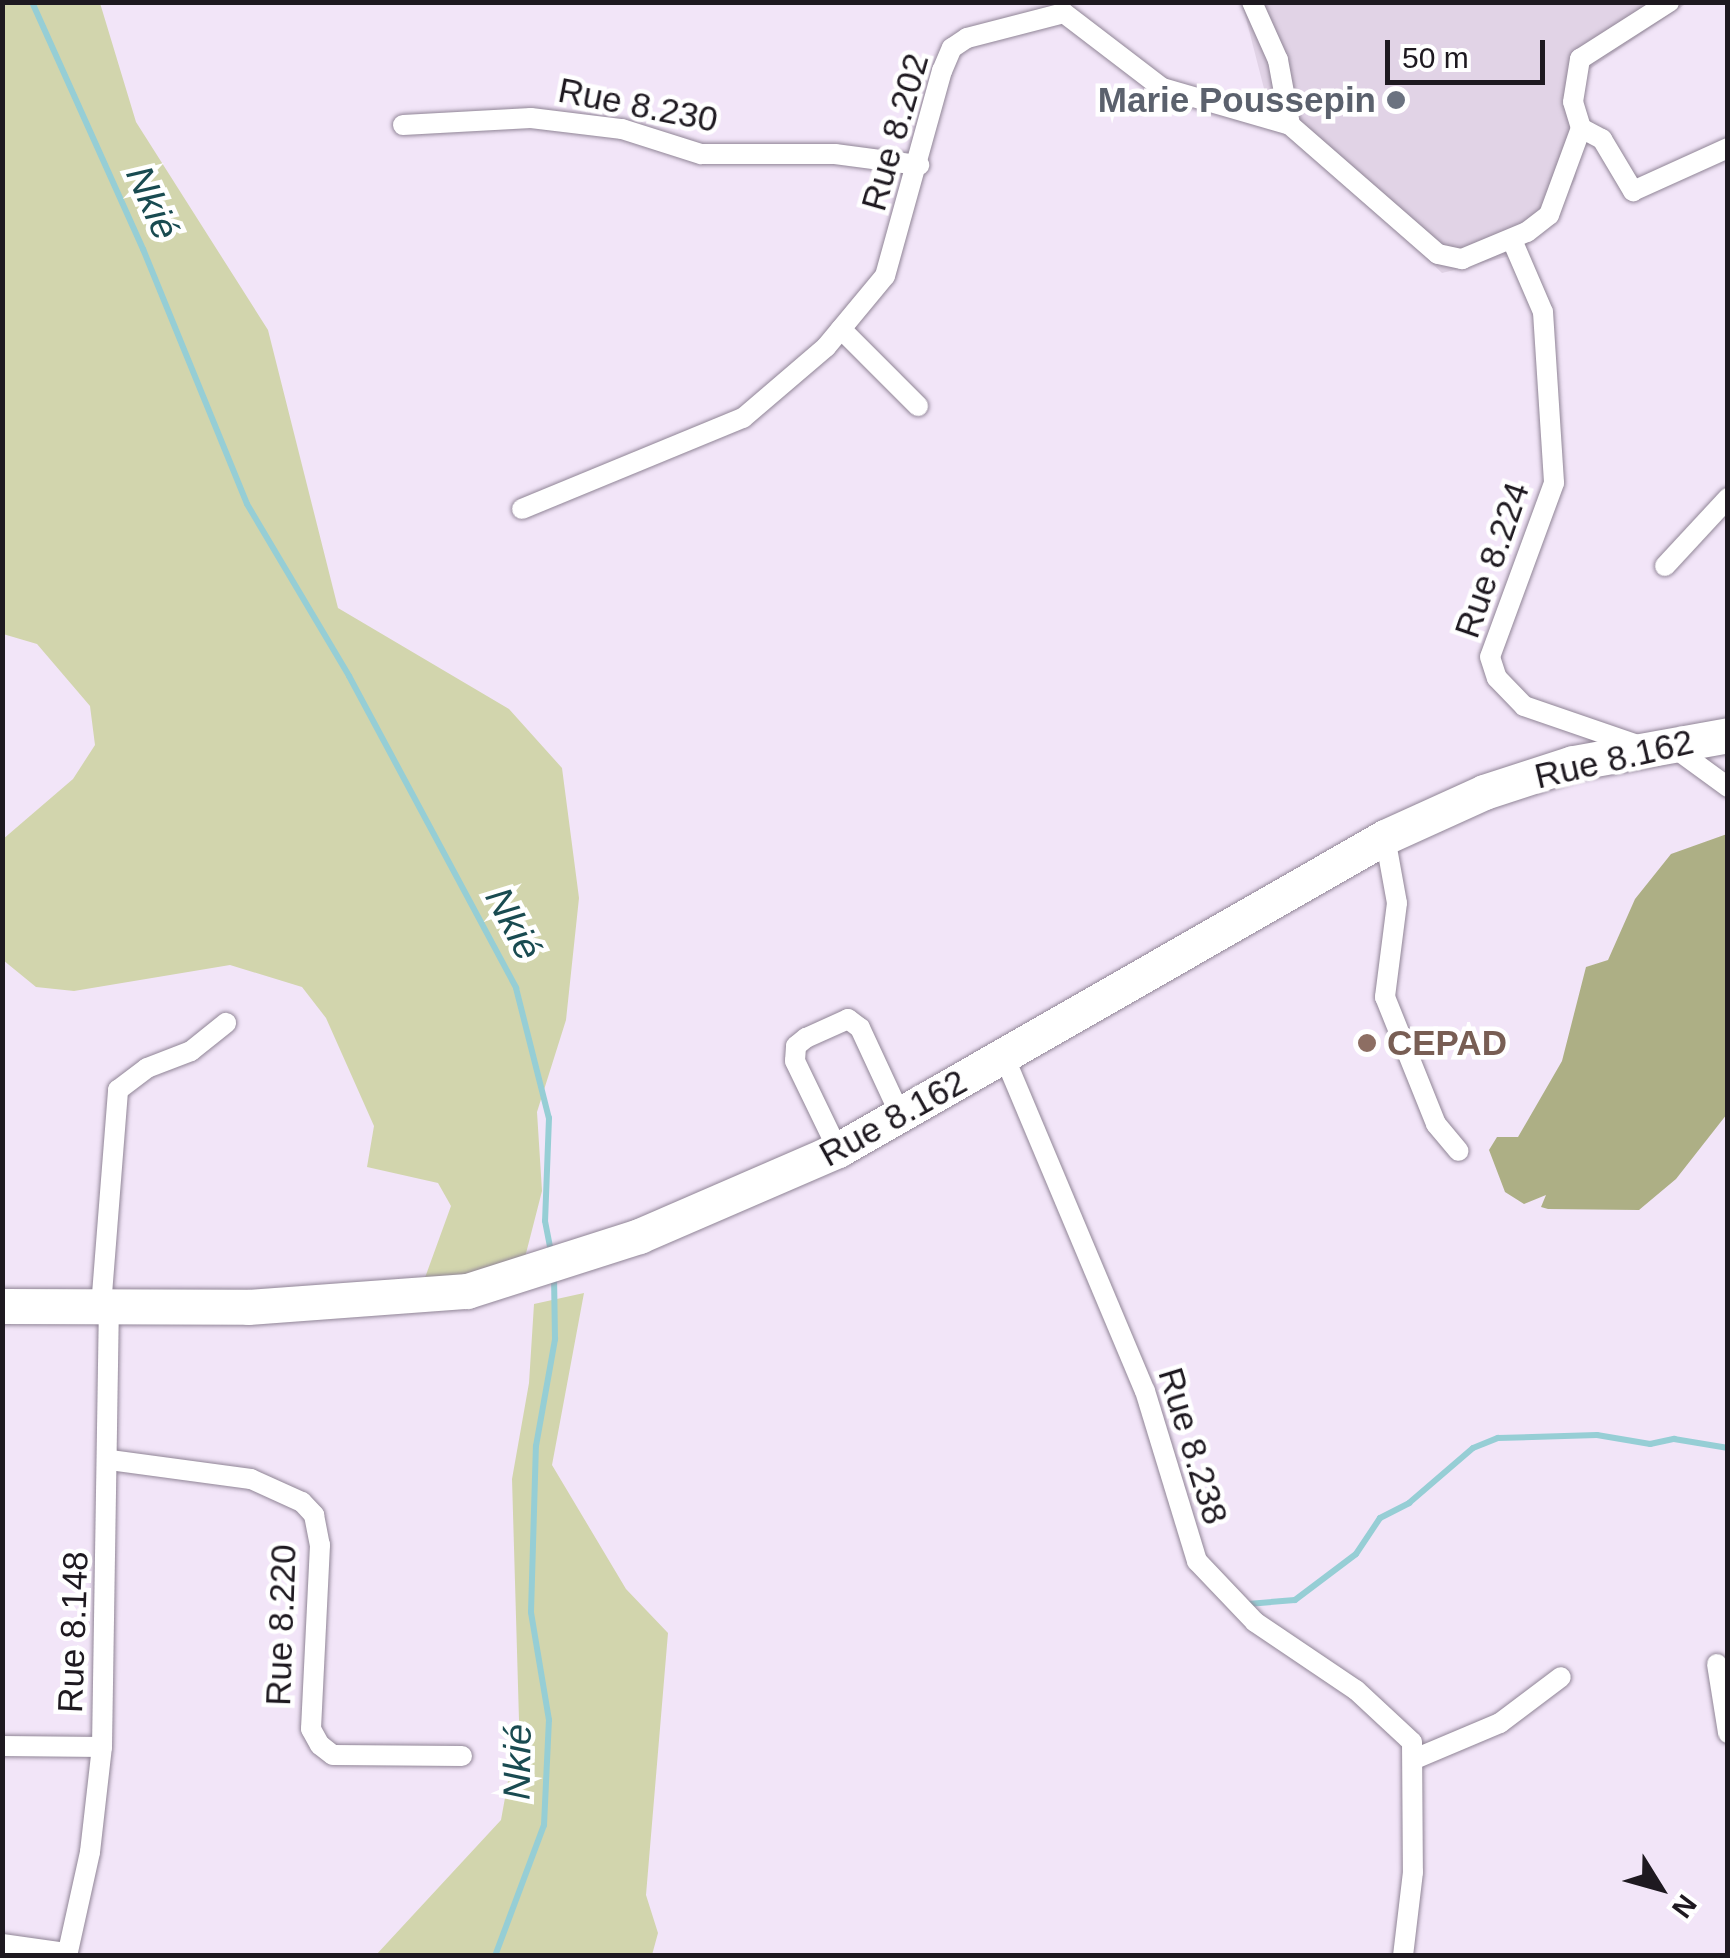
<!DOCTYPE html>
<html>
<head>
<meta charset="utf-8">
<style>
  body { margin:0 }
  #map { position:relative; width:1730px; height:1958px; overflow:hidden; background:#f2e5f8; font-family:Helvetica,sans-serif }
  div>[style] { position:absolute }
  .industrial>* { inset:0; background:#e1d3e6 }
  .green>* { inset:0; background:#d2d5ad }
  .forest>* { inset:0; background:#adaf85 }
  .stream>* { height:6px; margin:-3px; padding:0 3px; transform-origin:3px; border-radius:3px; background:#96ced5 }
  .roads { filter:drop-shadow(0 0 2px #908596) drop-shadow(0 0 2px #908596) }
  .minor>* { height:20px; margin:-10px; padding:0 10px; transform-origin:10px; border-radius:10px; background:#fff }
  .trunk>* { height:35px; margin:-17.5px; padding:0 17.5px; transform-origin:17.5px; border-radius:17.5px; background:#fff }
  .dots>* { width:28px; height:28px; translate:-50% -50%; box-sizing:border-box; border:5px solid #fff; border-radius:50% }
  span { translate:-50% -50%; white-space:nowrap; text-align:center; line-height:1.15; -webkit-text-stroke:9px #fff; paint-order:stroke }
  .worship-label { font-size:35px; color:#5b616d; font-weight:700 }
  .right { translate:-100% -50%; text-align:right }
  .street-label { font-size:35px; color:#1e1920 }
  .education-label { font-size:35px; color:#785e54; font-weight:700 }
  .left { translate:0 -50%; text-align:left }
  .water-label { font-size:38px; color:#194b51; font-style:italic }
  .frame { position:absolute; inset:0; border:5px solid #1e1920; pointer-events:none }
  .north { position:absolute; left:1610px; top:1838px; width:100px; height:100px; -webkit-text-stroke:8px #fff; paint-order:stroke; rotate:127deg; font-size:28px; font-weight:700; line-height:40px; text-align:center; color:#1e1920 }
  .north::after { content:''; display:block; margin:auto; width:35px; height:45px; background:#1e1920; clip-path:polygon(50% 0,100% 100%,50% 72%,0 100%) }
  .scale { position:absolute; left:1385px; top:40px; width:160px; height:45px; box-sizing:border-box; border:5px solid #1e1920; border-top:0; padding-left:12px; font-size:30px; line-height:35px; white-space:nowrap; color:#1e1920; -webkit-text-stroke:8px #fff; paint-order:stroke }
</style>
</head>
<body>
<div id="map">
  <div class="industrial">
    <div style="clip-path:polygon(1242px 3px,1687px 3px,1584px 73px,1576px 179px,1551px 219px,1514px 255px,1442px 273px,1269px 108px)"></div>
  </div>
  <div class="green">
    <div style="clip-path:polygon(3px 3px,100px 3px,136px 122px,268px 330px,338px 608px,509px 709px,562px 768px,579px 898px,566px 1020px,537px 1112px,542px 1191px,522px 1269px,414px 1308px,451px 1206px,438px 1183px,367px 1167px,374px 1126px,326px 1018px,302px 987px,230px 965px,74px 991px,36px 987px,3px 960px,2px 840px,73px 779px,95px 745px,90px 706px,37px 644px,3px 634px)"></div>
    <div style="clip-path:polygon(584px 1293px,552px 1465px,626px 1589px,668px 1633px,646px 1895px,658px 1933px,652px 1955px,376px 1955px,501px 1820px,519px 1720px,512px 1479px,529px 1383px,534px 1304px)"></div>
  </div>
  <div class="forest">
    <div style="clip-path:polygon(1727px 834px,1727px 1114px,1676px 1179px,1639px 1210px,1548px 1209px,1541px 1207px,1546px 1195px,1524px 1204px,1505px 1192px,1489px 1150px,1497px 1137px,1518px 1137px,1562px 1061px,1586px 967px,1608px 960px,1635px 899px,1671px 854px)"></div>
  </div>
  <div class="stream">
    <div style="left:32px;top:2px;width:271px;rotate:65.8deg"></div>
    <div style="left:143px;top:249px;width:275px;rotate:67.8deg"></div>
    <div style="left:247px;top:504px;width:200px;rotate:59.3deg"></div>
    <div style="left:349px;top:676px;width:354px;rotate:61.8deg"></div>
    <div style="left:516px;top:988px;width:134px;rotate:75.8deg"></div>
    <div style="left:549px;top:1118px;width:103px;rotate:92.2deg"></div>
    <div style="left:545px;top:1221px;width:32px;rotate:79deg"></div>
    <div style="left:1248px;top:1604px;width:47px;rotate:-4.9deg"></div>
    <div style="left:1295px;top:1600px;width:76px;rotate:-37deg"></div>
    <div style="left:1356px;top:1554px;width:43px;rotate:-56.3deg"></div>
    <div style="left:1380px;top:1518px;width:33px;rotate:-27deg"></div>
    <div style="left:1409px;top:1503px;width:84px;rotate:-40.7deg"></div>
    <div style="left:1473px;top:1448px;width:27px;rotate:-22deg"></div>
    <div style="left:1498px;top:1438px;width:99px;rotate:-1.7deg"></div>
    <div style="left:1597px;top:1435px;width:54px;rotate:9.6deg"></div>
    <div style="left:1650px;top:1444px;width:25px;rotate:-12deg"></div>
    <div style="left:1674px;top:1439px;width:55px;rotate:9.5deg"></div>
    <div style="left:495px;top:1956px;width:140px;rotate:-69.5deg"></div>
    <div style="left:544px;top:1825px;width:105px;rotate:-87.3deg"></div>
    <div style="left:549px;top:1720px;width:109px;rotate:-99.5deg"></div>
    <div style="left:531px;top:1612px;width:166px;rotate:-88.3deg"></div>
    <div style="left:536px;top:1446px;width:109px;rotate:-79.9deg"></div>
    <div style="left:555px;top:1339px;width:65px;rotate:-90.9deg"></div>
  </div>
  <div class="roads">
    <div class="minor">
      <div style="left:1252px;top:2px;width:64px;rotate:65.9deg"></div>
      <div style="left:1278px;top:60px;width:66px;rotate:79.5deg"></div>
      <div style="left:403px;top:125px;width:128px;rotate:-3.1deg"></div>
      <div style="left:531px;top:118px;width:92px;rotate:6.9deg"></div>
      <div style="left:622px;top:129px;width:83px;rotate:17.6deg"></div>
      <div style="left:701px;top:154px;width:134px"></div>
      <div style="left:835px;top:154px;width:85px;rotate:7.5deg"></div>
      <div style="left:1581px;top:128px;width:24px;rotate:28deg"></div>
      <div style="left:1602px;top:139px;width:61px;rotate:59.2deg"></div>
      <div style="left:1633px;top:191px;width:104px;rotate:-24.4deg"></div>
      <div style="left:1512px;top:240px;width:78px;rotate:66.7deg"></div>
      <div style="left:1543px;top:312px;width:171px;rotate:86.3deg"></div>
      <div style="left:1554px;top:483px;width:185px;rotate:110.2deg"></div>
      <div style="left:1490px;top:657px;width:22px;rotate:72deg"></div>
      <div style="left:1497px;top:678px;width:39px;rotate:46deg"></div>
      <div style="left:1524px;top:706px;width:123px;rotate:19deg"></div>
      <div style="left:841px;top:329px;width:109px;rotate:45deg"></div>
      <div style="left:522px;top:509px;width:239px;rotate:-22.4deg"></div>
      <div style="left:743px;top:418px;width:109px;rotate:-40.5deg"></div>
      <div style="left:826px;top:347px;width:92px;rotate:-50.3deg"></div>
      <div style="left:885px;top:276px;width:213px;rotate:-74.5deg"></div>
      <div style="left:942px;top:71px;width:25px;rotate:-67deg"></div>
      <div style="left:952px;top:48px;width:18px;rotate:-34deg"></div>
      <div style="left:967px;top:38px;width:100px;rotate:-14.5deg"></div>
      <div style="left:1064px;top:13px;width:123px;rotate:37.4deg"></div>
      <div style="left:1162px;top:88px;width:133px;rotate:16.1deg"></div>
      <div style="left:1290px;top:125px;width:196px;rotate:41.1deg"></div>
      <div style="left:1438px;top:254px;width:25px;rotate:12deg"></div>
      <div style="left:1462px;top:259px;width:70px;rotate:-22.6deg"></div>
      <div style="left:1527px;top:232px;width:28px;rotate:-38deg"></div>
      <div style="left:1549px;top:215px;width:93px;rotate:-69.8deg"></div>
      <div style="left:1581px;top:128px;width:27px;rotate:-107deg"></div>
      <div style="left:1573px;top:102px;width:44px;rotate:-80.8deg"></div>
      <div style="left:1580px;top:59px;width:106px;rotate:-32.6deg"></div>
      <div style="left:1665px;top:566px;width:93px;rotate:-47.2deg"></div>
      <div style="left:1669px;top:744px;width:73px;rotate:36.1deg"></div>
      <div style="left:1385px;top:837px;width:67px;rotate:79.7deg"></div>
      <div style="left:1397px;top:903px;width:95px;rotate:97.3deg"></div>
      <div style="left:1385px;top:997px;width:137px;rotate:68.1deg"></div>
      <div style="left:1436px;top:1124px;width:35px;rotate:50deg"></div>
      <div style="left:1004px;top:1056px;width:363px;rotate:67.2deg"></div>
      <div style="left:1145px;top:1391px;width:178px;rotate:73deg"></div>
      <div style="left:1197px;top:1561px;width:84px;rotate:46.4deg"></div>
      <div style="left:1255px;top:1622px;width:122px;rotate:34deg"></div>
      <div style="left:1356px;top:1690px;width:76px;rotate:42.9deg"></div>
      <div style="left:1412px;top:1742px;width:130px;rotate:89.6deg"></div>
      <div style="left:1413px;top:1872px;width:85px;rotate:96.8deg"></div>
      <div style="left:838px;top:1150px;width:99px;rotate:-115.8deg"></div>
      <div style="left:795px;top:1061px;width:15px;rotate:-86deg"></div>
      <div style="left:796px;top:1046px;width:13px;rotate:-39deg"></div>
      <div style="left:806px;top:1038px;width:46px;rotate:-24.3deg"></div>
      <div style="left:848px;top:1019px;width:15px;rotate:37deg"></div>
      <div style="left:860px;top:1028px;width:95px;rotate:65.1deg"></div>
      <div style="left:101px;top:1307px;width:218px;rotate:-85.5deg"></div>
      <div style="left:118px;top:1090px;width:36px;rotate:-37deg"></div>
      <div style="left:147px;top:1068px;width:47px;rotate:-21.1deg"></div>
      <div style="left:191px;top:1051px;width:45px;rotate:-38.7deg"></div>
      <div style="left:110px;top:1460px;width:142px;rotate:7.7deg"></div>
      <div style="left:251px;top:1479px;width:56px;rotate:24.3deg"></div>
      <div style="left:302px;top:1502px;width:18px;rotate:47deg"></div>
      <div style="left:314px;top:1515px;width:31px;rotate:79deg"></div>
      <div style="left:320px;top:1545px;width:184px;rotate:92.8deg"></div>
      <div style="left:311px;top:1729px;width:18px;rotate:61deg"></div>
      <div style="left:320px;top:1745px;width:16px;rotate:38deg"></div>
      <div style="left:333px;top:1755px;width:129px;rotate:0.4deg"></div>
      <div style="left:1717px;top:1664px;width:70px;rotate:80.9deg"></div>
      <div style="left:2px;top:1746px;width:100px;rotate:0.6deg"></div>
      <div style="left:1417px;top:1758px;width:90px;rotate:-22.9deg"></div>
      <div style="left:1500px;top:1723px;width:76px;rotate:-37deg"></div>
      <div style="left:2px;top:1944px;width:66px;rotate:7.9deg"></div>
      <div style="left:67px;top:1956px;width:107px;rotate:-77.5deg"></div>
      <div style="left:90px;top:1852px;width:106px;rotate:-83.5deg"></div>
      <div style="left:102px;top:1747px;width:440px;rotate:-89.1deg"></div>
    </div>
    <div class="trunk">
      <div style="left:2px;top:1306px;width:246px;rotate:0.2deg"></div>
      <div style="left:248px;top:1307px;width:220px;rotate:-4.2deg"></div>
      <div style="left:467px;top:1291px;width:181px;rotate:-17.7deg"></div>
      <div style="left:639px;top:1236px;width:217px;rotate:-23.4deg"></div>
      <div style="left:838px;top:1150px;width:630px;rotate:-29.78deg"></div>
      <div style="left:1385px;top:837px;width:109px;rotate:-24.4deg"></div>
      <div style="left:1484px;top:792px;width:94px;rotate:-18deg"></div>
      <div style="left:1573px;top:763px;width:158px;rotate:-10.2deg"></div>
    </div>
  </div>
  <div class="dots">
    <div style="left:1396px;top:100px;background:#6b7280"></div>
    <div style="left:1367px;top:1043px;background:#8d6e63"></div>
  </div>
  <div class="worship-label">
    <span class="right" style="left:1376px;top:100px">Marie Poussepin</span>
  </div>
  <div class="street-label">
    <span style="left:638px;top:105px;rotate:11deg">Rue 8.230</span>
    <span style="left:895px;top:132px;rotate:-74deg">Rue 8.202</span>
    <span style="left:1492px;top:560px;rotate:-71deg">Rue 8.224</span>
    <span style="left:1614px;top:759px;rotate:-13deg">Rue 8.162</span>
    <span style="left:893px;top:1118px;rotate:-29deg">Rue 8.162</span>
    <span style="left:1193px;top:1446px;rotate:73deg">Rue 8.238</span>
    <span style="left:281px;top:1625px;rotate:-88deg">Rue 8.220</span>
    <span style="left:73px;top:1632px;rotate:-88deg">Rue 8.148</span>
  </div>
  <div class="education-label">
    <span class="left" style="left:1387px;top:1043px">CEPAD</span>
  </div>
  <div class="water-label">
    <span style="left:152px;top:203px;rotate:66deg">Nkié</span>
    <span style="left:513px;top:924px;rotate:62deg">Nkié</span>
    <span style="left:518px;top:1762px;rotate:-89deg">Nkié</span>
  </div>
  <div class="frame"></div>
  <div class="north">N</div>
  <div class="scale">50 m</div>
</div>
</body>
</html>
